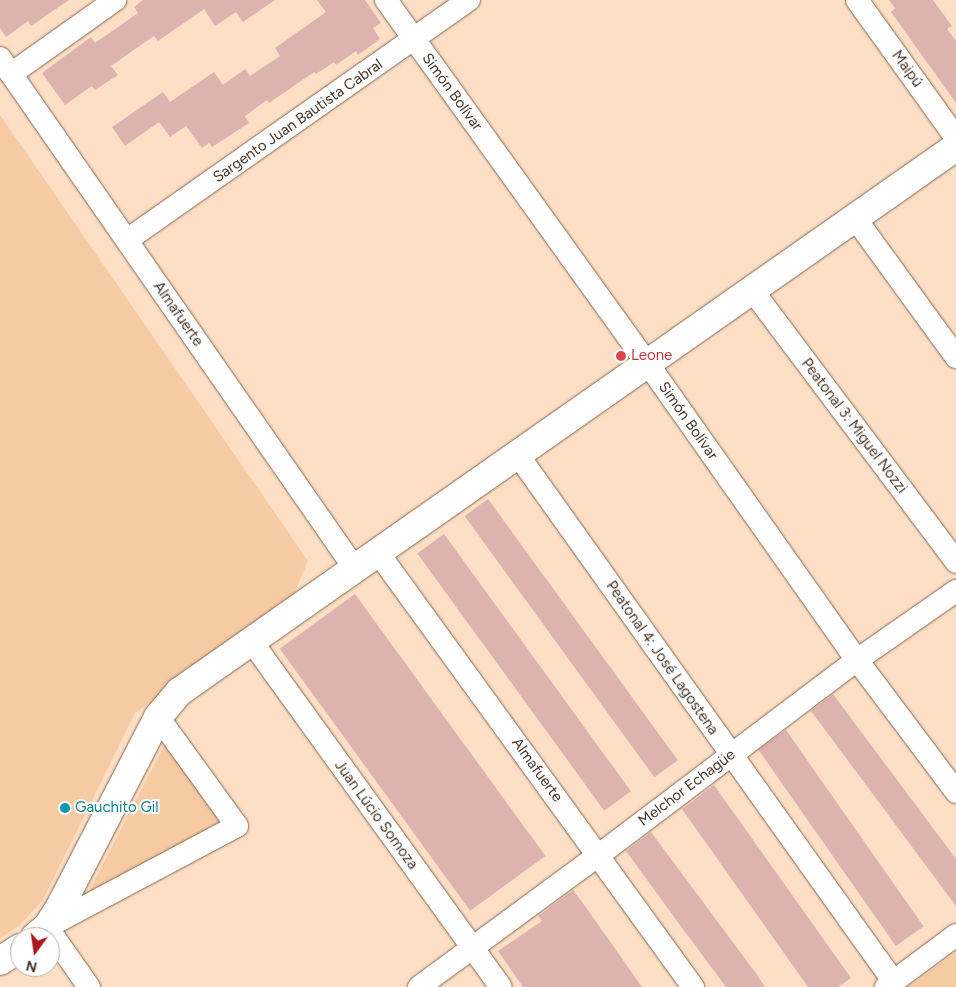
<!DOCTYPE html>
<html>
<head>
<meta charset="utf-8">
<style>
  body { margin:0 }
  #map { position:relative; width:956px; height:987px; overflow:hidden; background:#fddfc5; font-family:Figtree,sans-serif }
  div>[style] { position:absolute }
  .green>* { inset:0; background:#f6caa2 }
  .building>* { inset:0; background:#ddb3b0; transform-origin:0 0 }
  .roads { filter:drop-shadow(0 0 1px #826850) drop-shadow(0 0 1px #826850) }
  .minor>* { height:22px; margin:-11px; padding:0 11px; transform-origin:11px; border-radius:11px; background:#fff }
  .secondary>* { height:28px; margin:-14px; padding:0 14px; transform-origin:14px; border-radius:14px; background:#fff }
  .dots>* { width:14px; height:14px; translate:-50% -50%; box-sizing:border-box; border:2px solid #fff; border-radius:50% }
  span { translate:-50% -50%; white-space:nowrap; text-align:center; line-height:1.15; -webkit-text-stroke:4px #fff; paint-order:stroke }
  .street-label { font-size:15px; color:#44382e }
  .health-label { font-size:15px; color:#be3a42 }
  .left { translate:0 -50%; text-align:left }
  .culture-label { font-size:15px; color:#0d838f }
  .north { position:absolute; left:10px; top:927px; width:50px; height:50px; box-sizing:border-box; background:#fff; border:1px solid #b4afab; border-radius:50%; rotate:194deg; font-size:14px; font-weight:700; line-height:20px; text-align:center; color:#44382e }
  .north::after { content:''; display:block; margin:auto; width:18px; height:22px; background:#ab181c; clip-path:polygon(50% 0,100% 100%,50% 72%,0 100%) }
</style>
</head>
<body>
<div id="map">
  <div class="green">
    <div style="clip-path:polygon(0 115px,308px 561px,293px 596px,135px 713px,43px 900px,19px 926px,0 938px)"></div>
    <div style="clip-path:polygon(165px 744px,223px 821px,76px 916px)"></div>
    <div style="clip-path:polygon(956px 952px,956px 987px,908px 987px)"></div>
  </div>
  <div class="building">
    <div style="clip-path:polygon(0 0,69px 0,31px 26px,28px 21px,6px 37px,0 28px)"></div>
    <div style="clip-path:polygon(143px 0,275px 0,243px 22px,236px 12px,215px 26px,204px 9px,158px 41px,154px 36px,111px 66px,118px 75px,95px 90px,92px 86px,65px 105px,42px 73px,91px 37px,95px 43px,138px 13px,134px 7px)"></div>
    <div style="clip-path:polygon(317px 0,365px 0,381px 23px,373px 28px,380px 39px,358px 55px,356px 51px,336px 65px,334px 62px,316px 74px,314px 72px,269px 103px,267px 100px,245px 116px,249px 123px,212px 147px,209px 143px,202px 148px,186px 126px,170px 137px,159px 122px,125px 146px,112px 127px,163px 92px,170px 102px,214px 72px,223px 85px,245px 69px,250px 76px,280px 56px,275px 48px,326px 12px)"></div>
    <div style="clip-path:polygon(889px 0,933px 0,952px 26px,947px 29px,956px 41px,956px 103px,891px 12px,895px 8px)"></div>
    <div style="left:488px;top:499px;width:323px;height:29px;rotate:54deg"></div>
    <div style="left:444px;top:534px;width:318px;height:33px;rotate:54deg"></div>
    <div style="left:355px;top:594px;width:324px;height:93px;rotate:54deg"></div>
    <div style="clip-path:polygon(833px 694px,956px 859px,956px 906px,811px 711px)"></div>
    <div style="left:786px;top:730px;width:240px;height:34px;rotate:55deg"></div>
    <div style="clip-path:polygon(714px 785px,851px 978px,838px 987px,808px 987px,682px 809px)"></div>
    <div style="clip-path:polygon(651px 832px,755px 972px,765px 987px,726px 987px,677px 921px,626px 851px)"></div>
    <div style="clip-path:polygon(573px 890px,585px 906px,642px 987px,523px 987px,498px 951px,542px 921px,538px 916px)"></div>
  </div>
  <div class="roads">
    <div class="minor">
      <div style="left:386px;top:0;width:448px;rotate:54.3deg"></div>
      <div style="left:648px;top:364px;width:362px;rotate:54.8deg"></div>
      <div style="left:857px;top:660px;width:165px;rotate:53.1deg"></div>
      <div style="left:857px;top:0;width:170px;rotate:54.3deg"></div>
      <div style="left:0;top:58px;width:622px;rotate:55.21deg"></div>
      <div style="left:11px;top:74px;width:128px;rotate:-35.4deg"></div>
      <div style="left:855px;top:218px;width:172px;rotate:54deg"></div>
      <div style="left:127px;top:240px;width:418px;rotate:-35.1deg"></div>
      <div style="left:752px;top:290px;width:340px;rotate:53.1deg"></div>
      <div style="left:518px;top:455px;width:646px;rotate:54.51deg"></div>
      <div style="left:379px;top:554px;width:535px;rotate:54.05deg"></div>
      <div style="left:252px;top:642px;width:425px;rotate:54.2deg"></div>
      <div style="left:89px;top:987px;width:73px;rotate:-125deg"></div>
      <div style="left:47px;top:927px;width:215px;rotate:-28deg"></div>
      <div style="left:237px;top:826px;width:135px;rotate:-125.9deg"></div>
      <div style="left:419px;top:987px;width:223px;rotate:-36.3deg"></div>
      <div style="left:599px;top:855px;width:323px;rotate:-37.1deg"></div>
      <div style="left:857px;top:660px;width:121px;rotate:-34.9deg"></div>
      <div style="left:886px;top:987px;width:87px;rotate:-36.6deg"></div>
    </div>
    <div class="secondary">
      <div style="left:35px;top:937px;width:16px;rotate:-40deg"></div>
      <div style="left:47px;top:927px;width:24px;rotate:-57deg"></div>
      <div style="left:60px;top:907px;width:214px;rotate:-62.7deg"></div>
      <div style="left:158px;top:717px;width:33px;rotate:-50deg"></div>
      <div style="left:179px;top:692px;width:949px;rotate:-35.05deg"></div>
      <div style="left:0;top:961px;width:24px;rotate:-33deg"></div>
    </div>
  </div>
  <div class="dots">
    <div style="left:621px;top:356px;background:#e0444e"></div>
    <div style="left:65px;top:808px;background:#0f9aa8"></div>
  </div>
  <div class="street-label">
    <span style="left:907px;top:69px;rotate:54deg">Maipú</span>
    <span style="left:452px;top:92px;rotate:54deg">Simón Bolívar</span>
    <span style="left:298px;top:121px;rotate:-35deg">Sargento Juan Bautista Cabral</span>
    <span style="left:178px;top:314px;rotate:55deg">Almafuerte</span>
    <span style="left:688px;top:421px;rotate:55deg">Simón Bolívar</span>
    <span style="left:854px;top:426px;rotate:53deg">Peatonal 3: Miguel Nozzi</span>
    <span style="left:662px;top:658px;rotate:55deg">Peatonal 4: José Lagostena</span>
    <span style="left:537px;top:770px;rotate:54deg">Almafuerte</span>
    <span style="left:687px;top:788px;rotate:-37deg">Melchor Echagüe</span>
    <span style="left:376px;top:815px;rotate:54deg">Juan Lúcio Somoza</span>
  </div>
  <div class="health-label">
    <span class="left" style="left:631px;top:356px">Leone</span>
  </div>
  <div class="culture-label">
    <span class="left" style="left:75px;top:808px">Gauchito Gil</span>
  </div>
  <div class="north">N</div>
</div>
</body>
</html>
